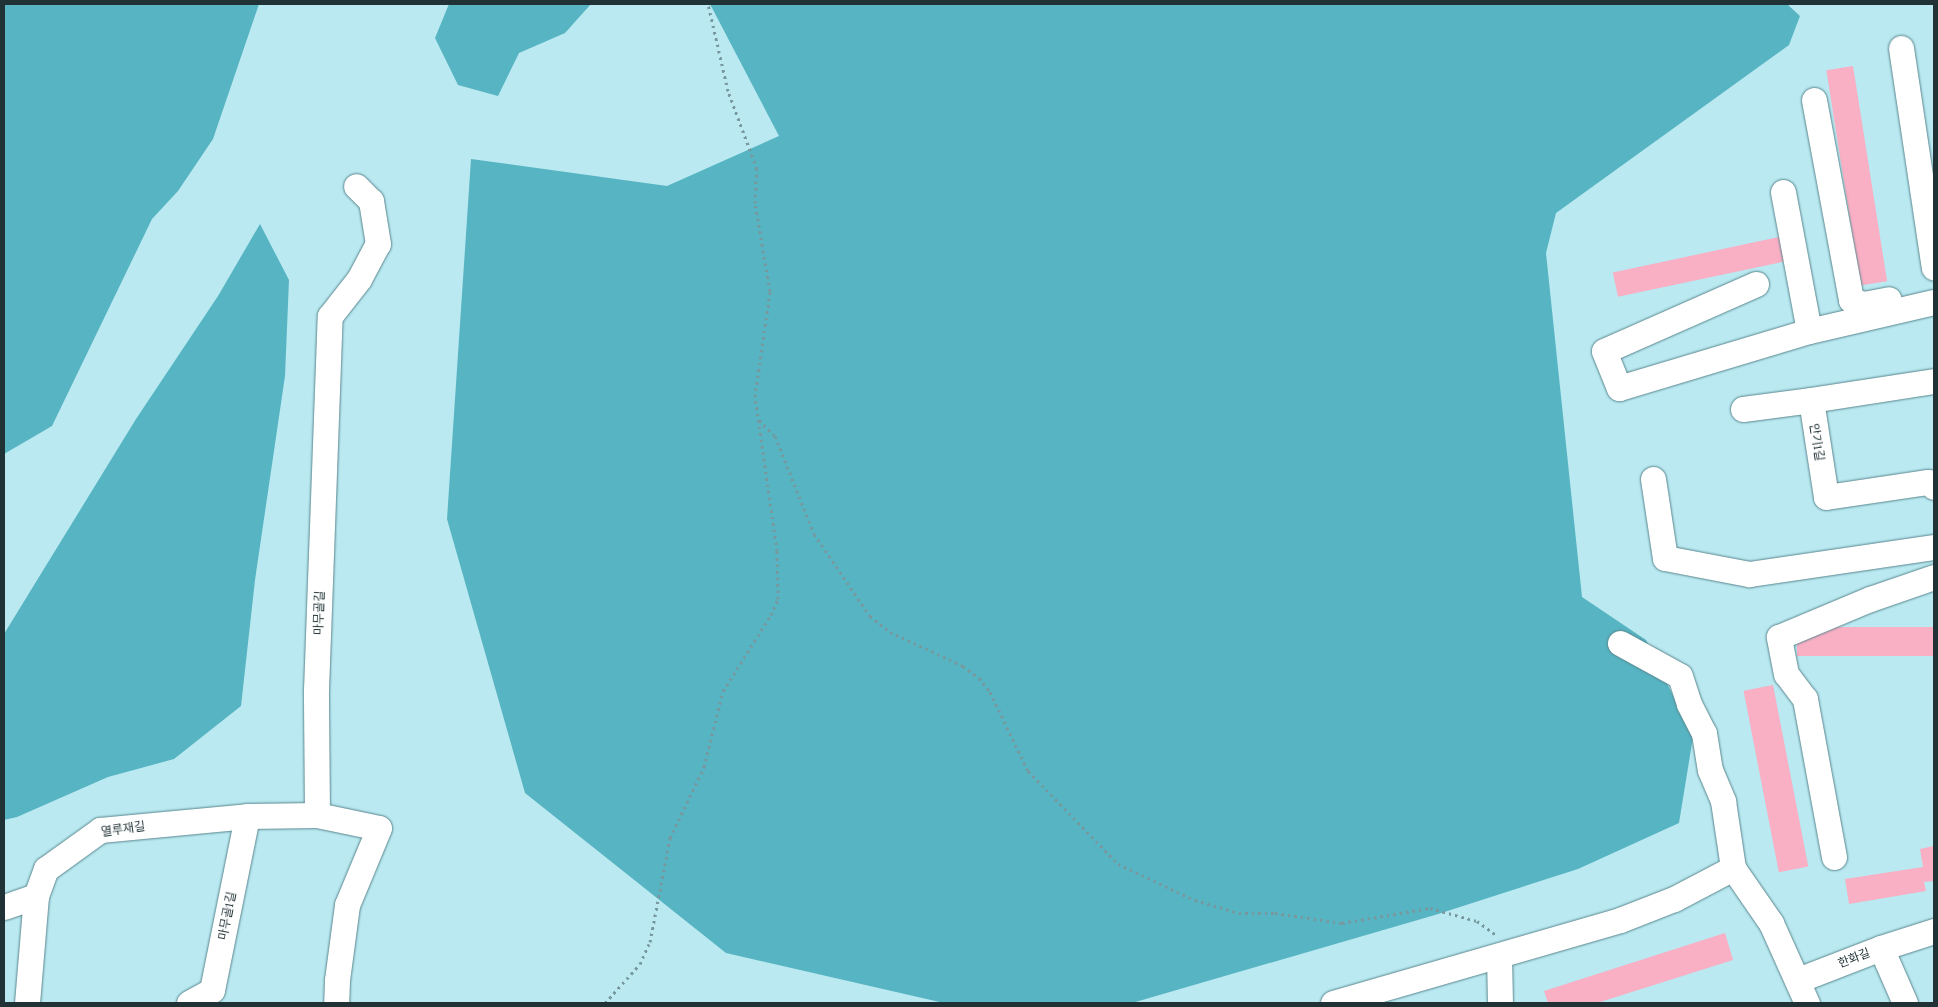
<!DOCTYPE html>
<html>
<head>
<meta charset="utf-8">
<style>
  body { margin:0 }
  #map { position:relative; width:1938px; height:1007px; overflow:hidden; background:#bae9f1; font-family:Lora,"Noto Sans KR",serif }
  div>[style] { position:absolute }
  .forest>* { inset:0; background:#57b4c2 }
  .building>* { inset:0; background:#f9afc4; transform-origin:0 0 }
  .path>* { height:3px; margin-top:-1.5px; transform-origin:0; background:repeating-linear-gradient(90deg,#76989e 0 2.5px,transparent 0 6.5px) }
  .roads { filter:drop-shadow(0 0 1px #5a868e) drop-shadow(0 0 1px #5a868e) }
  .minor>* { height:25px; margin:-12.5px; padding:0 12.5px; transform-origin:12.5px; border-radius:12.5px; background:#fff }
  span { translate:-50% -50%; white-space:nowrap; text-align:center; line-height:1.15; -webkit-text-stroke:4px #fff; paint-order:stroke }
  .street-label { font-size:12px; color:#203235 }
  .frame { position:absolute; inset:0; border:5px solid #203235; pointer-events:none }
</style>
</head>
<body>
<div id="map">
  <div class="forest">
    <div style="clip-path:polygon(4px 4px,259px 4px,213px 139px,178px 191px,152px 219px,52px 426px,4px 454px)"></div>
    <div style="clip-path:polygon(449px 4px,591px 4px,565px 33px,519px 53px,498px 96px,458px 85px,435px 38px)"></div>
    <div style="clip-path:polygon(710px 4px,1787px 4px,1800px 16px,1789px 45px,1556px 213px,1546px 253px,1582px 597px,1646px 640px,1693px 737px,1679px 823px,1578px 869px,1435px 915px,1132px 1003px,944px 1003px,726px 953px,525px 793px,447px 519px,471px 159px,667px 186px,779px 136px)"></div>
    <div style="clip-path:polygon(260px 224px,289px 280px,285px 376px,255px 580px,241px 706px,174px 759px,108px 777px,17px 817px,4px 820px,4px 634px,136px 419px,218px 296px)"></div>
  </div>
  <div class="building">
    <div style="left:1853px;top:66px;width:218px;height:27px;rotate:81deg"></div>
    <div style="left:1784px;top:236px;width:25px;height:175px;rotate:78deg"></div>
    <div style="left:1934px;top:627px;width:29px;height:137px;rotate:90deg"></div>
    <div style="left:1773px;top:685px;width:185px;height:30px;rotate:79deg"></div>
    <div style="clip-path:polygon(1934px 846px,1934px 881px,1924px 882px,1926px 891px,1849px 904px,1845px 879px,1923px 867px,1920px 849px)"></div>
    <div style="clip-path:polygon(1725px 933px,1733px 960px,1597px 1003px,1548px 1003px,1544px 991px)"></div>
  </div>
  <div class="path">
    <div style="left:759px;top:420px;width:23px;rotate:45deg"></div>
    <div style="left:775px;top:436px;width:105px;rotate:68.3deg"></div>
    <div style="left:814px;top:534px;width:99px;rotate:55.7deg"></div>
    <div style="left:870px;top:616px;width:26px;rotate:39deg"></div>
    <div style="left:890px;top:632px;width:81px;rotate:25deg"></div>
    <div style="left:963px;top:666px;width:20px;rotate:37deg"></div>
    <div style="left:979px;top:678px;width:18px;rotate:52deg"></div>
    <div style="left:990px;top:692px;width:88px;rotate:64.3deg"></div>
    <div style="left:1028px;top:771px;width:129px;rotate:45.9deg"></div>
    <div style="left:1118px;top:864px;width:85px;rotate:25.1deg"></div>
    <div style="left:1195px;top:900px;width:46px;rotate:16.5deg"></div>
    <div style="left:1239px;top:913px;width:36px"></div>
    <div style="left:1275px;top:913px;width:68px;rotate:8.5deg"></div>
    <div style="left:1342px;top:923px;width:89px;rotate:-9.7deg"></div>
    <div style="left:1430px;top:908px;width:49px;rotate:15.5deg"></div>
    <div style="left:1477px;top:921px;width:24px;rotate:36deg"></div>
    <div style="left:605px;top:1003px;width:52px;rotate:-48.1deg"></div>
    <div style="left:640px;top:964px;width:24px;rotate:-66deg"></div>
    <div style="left:650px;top:942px;width:106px;rotate:-79.1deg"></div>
    <div style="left:670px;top:838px;width:79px;rotate:-64.4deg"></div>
    <div style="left:704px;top:767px;width:78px;rotate:-76deg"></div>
    <div style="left:723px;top:691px;width:90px;rotate:-57.7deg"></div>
    <div style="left:771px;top:615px;width:17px;rotate:-66deg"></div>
    <div style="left:778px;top:599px;width:48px;rotate:-91.2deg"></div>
    <div style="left:777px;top:551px;width:156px;rotate:-98.1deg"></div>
    <div style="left:755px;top:397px;width:107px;rotate:-81.9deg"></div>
    <div style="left:770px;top:291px;width:89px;rotate:-99.7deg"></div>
    <div style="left:755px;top:203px;width:34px;rotate:-87deg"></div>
    <div style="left:757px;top:169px;width:83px;rotate:-110.4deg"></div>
    <div style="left:728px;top:91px;width:89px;rotate:-102.9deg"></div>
  </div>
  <div class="roads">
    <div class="minor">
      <div style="left:1901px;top:48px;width:222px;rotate:81.5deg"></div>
      <div style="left:1814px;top:100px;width:203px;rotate:79.5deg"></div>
      <div style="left:1851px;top:300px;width:14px;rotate:17deg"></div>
      <div style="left:1864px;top:304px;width:25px;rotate:-11deg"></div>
      <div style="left:1783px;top:192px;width:141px;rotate:79.4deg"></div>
      <div style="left:1756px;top:284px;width:166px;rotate:156.2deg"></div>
      <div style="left:1604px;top:351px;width:40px;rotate:68deg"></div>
      <div style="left:1619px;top:388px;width:198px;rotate:-16.7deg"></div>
      <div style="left:1809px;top:331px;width:128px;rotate:-13.1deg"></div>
      <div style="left:1934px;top:381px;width:124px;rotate:171.2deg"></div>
      <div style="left:1811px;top:400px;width:98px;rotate:81.2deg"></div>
      <div style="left:1826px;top:497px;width:103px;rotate:-8.4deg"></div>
      <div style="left:1928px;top:482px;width:8px;rotate:40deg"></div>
      <div style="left:1743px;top:409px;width:69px;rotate:-7.5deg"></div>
      <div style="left:1653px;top:479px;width:80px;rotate:81.4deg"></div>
      <div style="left:1665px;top:558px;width:86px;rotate:10.8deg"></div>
      <div style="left:1749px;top:574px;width:187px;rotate:-8.3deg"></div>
      <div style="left:1620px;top:643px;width:68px;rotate:28.8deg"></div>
      <div style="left:1680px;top:676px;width:29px;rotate:72deg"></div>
      <div style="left:1689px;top:704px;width:33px;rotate:63deg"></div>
      <div style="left:1704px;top:733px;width:37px;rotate:81deg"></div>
      <div style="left:1710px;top:770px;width:34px;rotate:67deg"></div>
      <div style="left:1723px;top:801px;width:68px;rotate:81.5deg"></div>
      <div style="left:1733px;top:868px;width:67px;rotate:55.4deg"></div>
      <div style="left:1771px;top:923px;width:88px;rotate:65.8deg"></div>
      <div style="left:317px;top:815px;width:125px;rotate:-90.5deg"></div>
      <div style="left:316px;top:690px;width:374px;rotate:-87.9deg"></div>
      <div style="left:330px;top:316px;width:47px;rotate:-51.9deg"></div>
      <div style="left:359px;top:279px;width:40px;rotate:-62deg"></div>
      <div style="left:378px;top:244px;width:44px;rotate:-99.2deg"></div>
      <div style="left:371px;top:201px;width:21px;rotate:-135deg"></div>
      <div style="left:1834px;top:857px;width:161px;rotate:-100.4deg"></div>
      <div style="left:1805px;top:699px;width:31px;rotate:-127deg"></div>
      <div style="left:1786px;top:674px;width:38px;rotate:-101deg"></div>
      <div style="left:1779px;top:637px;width:99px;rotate:-22.7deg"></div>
      <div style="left:1870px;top:599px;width:68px;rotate:-19deg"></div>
      <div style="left:4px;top:907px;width:34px;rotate:-19deg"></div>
      <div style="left:1881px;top:948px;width:60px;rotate:66.4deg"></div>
      <div style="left:1499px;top:956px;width:47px;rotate:88.8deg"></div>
      <div style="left:1798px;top:980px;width:89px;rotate:-21.1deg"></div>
      <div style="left:1881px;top:948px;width:56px;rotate:-17.8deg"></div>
      <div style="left:27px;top:1003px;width:107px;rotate:-85.2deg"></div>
      <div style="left:36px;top:896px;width:29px;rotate:-70deg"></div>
      <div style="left:46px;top:869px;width:67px;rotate:-35.8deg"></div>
      <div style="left:100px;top:830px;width:148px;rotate:-5.4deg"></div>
      <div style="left:247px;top:816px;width:70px;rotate:-0.8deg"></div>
      <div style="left:317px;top:815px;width:63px;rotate:11.8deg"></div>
      <div style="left:379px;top:828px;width:83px;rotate:112.6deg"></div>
      <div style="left:347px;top:905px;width:76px;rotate:97.6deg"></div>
      <div style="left:337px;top:980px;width:23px;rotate:92deg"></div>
      <div style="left:189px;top:1003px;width:26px;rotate:-29deg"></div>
      <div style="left:212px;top:990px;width:177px;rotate:-78.6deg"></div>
      <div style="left:1333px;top:1003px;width:299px;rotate:-16.1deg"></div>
      <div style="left:1620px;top:920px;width:58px;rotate:-21.3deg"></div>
      <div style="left:1674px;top:899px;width:67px;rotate:-27.7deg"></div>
    </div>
  </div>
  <div class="street-label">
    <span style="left:1817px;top:442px;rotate:81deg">안기1길</span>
    <span style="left:319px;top:613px;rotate:-88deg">마무골길</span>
    <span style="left:123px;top:829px;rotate:-8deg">열루재길</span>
    <span style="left:227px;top:916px;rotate:-79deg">마무골1길</span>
    <span style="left:1854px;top:958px;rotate:-21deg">한화길</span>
  </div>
  <div class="frame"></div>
</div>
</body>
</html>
